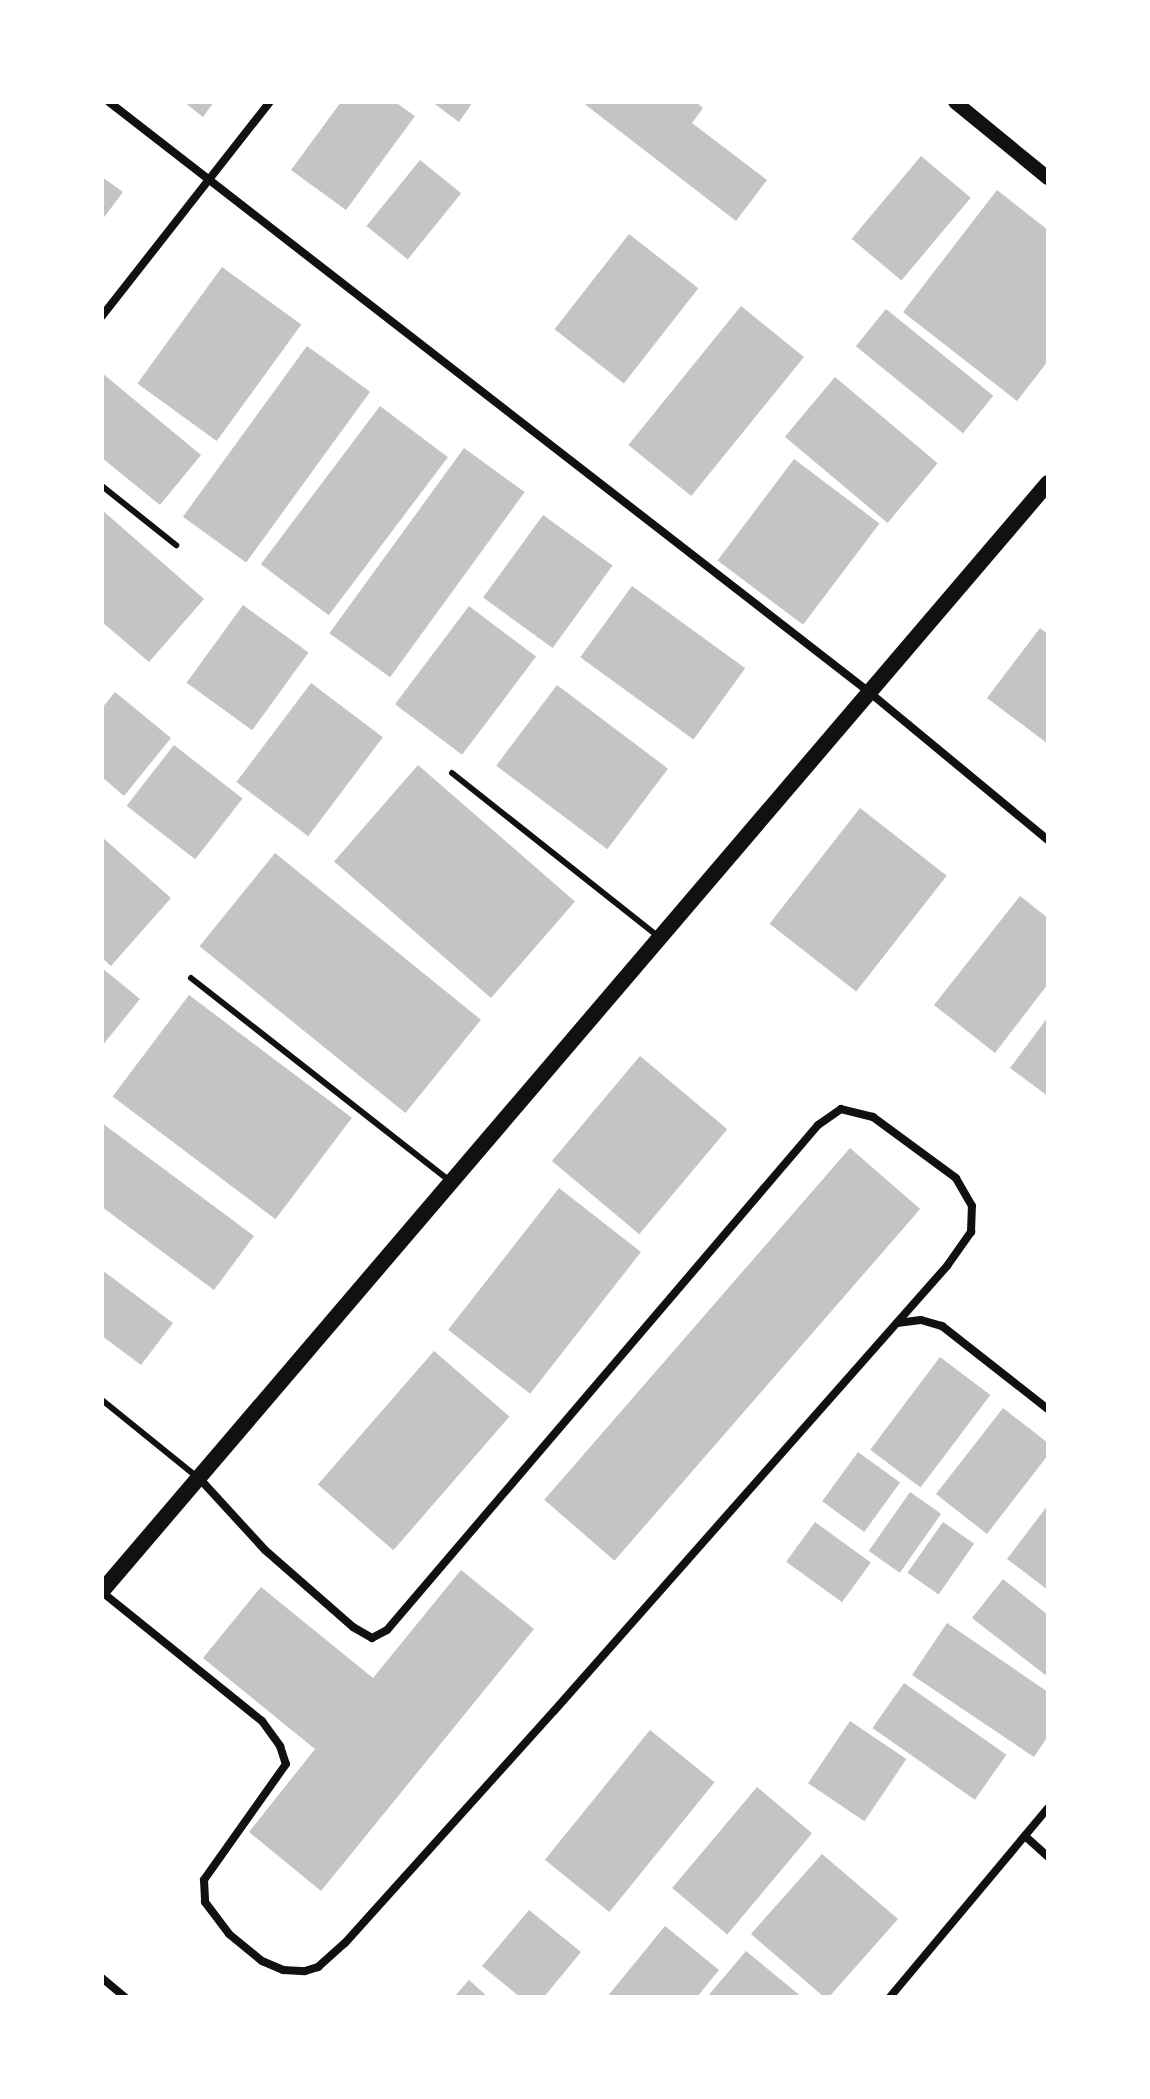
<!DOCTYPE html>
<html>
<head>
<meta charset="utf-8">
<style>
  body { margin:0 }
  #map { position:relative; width:1150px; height:2099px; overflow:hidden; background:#fff; font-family:Commissioner,sans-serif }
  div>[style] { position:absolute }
  .building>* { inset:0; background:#c4c4c4; transform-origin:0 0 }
  .service>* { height:6px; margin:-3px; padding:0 3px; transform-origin:3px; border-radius:3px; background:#111 }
  .minor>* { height:8px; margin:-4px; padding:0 4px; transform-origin:4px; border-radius:4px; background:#111 }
  .tertiary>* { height:14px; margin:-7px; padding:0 7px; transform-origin:7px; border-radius:7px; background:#111 }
  .secondary>* { height:16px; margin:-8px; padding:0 8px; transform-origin:8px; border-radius:8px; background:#111 }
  span { translate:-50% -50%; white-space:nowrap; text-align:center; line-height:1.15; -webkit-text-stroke:7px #fff; paint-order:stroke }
  .frame { position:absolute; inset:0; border:104px solid #fff; pointer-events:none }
</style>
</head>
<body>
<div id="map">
  <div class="building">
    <div style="clip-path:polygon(184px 102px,214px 102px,203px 117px)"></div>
    <div style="clip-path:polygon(341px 102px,395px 102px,415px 116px,346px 210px,291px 170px)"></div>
    <div style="clip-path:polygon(432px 102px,473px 102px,459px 122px)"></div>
    <div style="clip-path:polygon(582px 102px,696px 102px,703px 108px,692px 123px,767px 180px,736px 221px)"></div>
    <div style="left:921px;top:156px;width:65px;height:108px;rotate:40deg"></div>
    <div style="left:420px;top:160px;width:53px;height:85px;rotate:39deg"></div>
    <div style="clip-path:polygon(102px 177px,123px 192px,102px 220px)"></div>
    <div style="clip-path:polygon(997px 190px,1048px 230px,1048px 361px,1017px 401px,903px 312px)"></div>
    <div style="left:629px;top:234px;width:88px;height:121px;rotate:38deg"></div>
    <div style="left:222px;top:267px;width:98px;height:144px;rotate:36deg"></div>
    <div style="left:741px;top:306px;width:81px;height:179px;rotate:39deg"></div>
    <div style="left:886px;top:309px;width:138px;height:48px;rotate:39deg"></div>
    <div style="left:307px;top:346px;width:78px;height:211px;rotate:36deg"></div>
    <div style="clip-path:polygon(102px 373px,201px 455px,160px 505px,102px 458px)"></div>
    <div style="left:835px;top:377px;width:134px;height:78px;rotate:40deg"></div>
    <div style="left:380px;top:406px;width:85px;height:198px;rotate:37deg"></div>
    <div style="left:464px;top:448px;width:75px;height:229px;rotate:36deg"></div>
    <div style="left:794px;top:459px;width:107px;height:127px;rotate:37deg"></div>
    <div style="clip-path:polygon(102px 510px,204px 599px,149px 662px,102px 622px)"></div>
    <div style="left:543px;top:515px;width:86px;height:102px;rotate:36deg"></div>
    <div style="left:632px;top:586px;width:140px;height:88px;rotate:36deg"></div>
    <div style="left:243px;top:605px;width:81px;height:96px;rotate:36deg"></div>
    <div style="left:469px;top:606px;width:84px;height:123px;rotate:37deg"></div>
    <div style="clip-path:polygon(1040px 628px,1048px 634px,1048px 744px,987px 698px)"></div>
    <div style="left:311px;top:683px;width:90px;height:124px;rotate:37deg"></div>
    <div style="left:557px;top:685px;width:139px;height:101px;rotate:37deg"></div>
    <div style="clip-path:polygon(115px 692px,171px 738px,124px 796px,102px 777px,102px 708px)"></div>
    <div style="left:174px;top:745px;width:87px;height:77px;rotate:38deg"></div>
    <div style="left:418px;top:765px;width:208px;height:128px;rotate:41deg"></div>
    <div style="left:860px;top:808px;width:110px;height:147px;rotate:38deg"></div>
    <div style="clip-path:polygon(102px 837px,171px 898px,111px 966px,102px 958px)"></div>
    <div style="left:275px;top:853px;width:265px;height:120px;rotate:39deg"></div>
    <div style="clip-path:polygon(1020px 896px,1048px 918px,1048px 984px,995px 1053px,934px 1005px)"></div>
    <div style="clip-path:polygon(102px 968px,140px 999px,102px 1046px)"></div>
    <div style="left:189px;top:995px;width:204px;height:127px;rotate:37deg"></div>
    <div style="clip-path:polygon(1048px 1017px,1048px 1096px,1010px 1068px)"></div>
    <div style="left:640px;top:1056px;width:114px;height:137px;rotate:40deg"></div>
    <div style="clip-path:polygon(102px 1123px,254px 1236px,214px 1290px,102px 1207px)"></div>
    <div style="left:850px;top:1148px;width:93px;height:466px;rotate:41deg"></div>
    <div style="left:559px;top:1188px;width:104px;height:180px;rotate:38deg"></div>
    <div style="clip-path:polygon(102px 1270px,173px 1323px,141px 1365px,102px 1336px)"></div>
    <div style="left:434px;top:1351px;width:100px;height:177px;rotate:41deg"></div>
    <div style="left:940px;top:1357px;width:63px;height:116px;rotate:37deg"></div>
    <div style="clip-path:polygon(1003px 1408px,1048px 1443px,1048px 1455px,987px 1534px,936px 1494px)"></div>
    <div style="left:858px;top:1452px;width:52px;height:61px;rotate:36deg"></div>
    <div style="left:910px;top:1492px;width:38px;height:72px;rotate:35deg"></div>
    <div style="clip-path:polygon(1048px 1505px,1048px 1590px,1007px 1559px)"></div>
    <div style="left:815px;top:1522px;width:69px;height:49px;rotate:36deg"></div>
    <div style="left:943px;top:1522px;width:38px;height:62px;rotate:35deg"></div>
    <div style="clip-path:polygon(461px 1570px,534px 1629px,321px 1891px,249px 1832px,315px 1749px,203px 1658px,261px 1587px,373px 1678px)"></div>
    <div style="clip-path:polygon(1003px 1579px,1048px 1615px,1048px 1677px,972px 1618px)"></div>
    <div style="clip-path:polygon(947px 1623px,1048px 1692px,1048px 1736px,1034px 1757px,912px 1675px)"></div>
    <div style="left:904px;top:1683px;width:125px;height:55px;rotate:35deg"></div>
    <div style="left:850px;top:1721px;width:68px;height:75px;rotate:34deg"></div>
    <div style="left:650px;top:1730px;width:83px;height:167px;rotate:39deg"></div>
    <div style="left:757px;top:1787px;width:72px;height:132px;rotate:40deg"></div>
    <div style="clip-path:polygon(822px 1854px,898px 1919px,829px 1997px,824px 1997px,751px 1934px)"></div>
    <div style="clip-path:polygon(529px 1910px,581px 1952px,544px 1997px,520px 1997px,482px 1966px)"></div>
    <div style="clip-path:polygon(665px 1926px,719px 1970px,697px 1997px,607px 1997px)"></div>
    <div style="clip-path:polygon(746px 1951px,802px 1997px,707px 1997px)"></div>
    <div style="clip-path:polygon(469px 1980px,488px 1997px,454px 1997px)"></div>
  </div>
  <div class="service">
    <div style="left:102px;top:486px;width:95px;rotate:38.6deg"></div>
    <div style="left:452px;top:773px;width:264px;rotate:38.4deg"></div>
    <div style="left:191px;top:978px;width:328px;rotate:38.1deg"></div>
    <div style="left:102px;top:1400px;width:121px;rotate:39deg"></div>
  </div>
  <div class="minor">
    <div style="left:109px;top:102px;width:962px;rotate:37.82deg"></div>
    <div style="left:869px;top:692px;width:232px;rotate:39.6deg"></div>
    <div style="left:102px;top:316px;width:272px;rotate:-51.9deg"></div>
    <div style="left:897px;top:1323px;width:24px;rotate:-7deg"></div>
    <div style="left:921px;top:1320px;width:22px;rotate:16deg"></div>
    <div style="left:942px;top:1326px;width:135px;rotate:38.1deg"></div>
    <div style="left:102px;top:1592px;width:206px;rotate:38.9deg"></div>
    <div style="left:262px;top:1721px;width:31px;rotate:54deg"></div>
    <div style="left:280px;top:1746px;width:19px;rotate:72deg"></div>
    <div style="left:286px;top:1764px;width:142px;rotate:125.3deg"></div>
    <div style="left:204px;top:1880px;width:22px;rotate:87deg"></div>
    <div style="left:205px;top:1902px;width:40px;rotate:53deg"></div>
    <div style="left:229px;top:1934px;width:43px;rotate:39.3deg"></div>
    <div style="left:262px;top:1961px;width:23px;rotate:23deg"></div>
    <div style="left:283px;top:1970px;width:22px;rotate:3deg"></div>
    <div style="left:305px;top:1971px;width:14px;rotate:-17deg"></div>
    <div style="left:318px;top:1967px;width:36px;rotate:-42deg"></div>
    <div style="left:345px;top:1943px;width:312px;rotate:-48deg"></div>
    <div style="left:554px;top:1711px;width:594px;rotate:-48.55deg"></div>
    <div style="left:947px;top:1266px;width:42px;rotate:-54.8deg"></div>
    <div style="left:971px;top:1232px;width:26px;rotate:-88deg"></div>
    <div style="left:972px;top:1206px;width:32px;rotate:-120deg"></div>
    <div style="left:956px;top:1178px;width:103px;rotate:-143.7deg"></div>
    <div style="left:873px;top:1117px;width:33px;rotate:-166deg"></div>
    <div style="left:841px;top:1109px;width:28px;rotate:145deg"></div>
    <div style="left:818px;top:1125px;width:664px;rotate:130.48deg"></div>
    <div style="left:387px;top:1630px;width:17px;rotate:152deg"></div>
    <div style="left:372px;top:1638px;width:22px;rotate:-150deg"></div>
    <div style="left:353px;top:1627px;width:117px;rotate:-138.8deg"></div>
    <div style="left:265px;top:1550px;width:98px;rotate:-132.5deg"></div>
    <div style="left:1025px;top:1836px;width:31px;rotate:42deg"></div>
    <div style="left:102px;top:1978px;width:30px;rotate:40deg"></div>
    <div style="left:890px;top:1997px;width:246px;rotate:-50.1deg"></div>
  </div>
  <div class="tertiary">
    <div style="left:955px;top:102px;width:120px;rotate:39.3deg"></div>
  </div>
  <div class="secondary">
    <div style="left:102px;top:1591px;width:1457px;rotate:-49.51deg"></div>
  </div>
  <div class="frame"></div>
</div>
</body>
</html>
